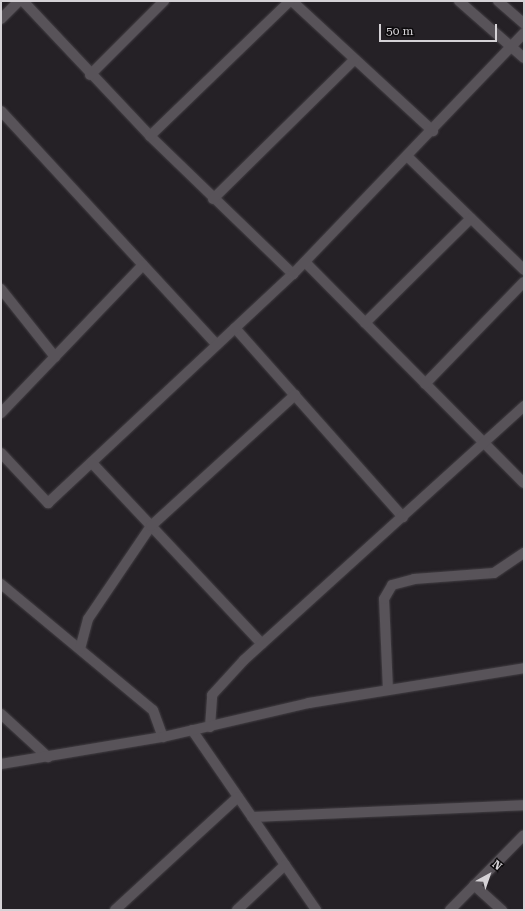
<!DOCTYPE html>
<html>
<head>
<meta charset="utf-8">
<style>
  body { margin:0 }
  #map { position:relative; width:525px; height:911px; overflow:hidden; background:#252126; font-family:"Roboto Serif",serif }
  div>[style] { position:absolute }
  .roads { filter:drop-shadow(0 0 1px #423e43) drop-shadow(0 0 1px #423e43) }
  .minor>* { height:10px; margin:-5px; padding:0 5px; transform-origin:5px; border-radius:5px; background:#585359 }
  span { translate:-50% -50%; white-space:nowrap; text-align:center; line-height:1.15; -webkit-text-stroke:4px #0d0b0d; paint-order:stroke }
  .frame { position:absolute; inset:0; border:2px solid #d5d2d6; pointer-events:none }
  .north { position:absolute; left:469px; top:855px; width:40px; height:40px; -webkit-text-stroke:3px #0d0b0d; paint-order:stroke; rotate:40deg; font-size:11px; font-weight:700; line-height:16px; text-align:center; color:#d5d2d6 }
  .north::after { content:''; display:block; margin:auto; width:14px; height:18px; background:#d5d2d6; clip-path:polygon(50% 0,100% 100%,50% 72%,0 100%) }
  .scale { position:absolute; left:379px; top:24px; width:118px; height:18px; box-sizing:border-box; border:2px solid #d5d2d6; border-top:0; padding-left:5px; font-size:12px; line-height:14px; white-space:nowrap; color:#d5d2d6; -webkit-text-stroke:3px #0d0b0d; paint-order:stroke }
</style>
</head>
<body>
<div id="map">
  <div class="roads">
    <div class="minor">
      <div style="left:23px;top:1px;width:185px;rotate:46.7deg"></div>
      <div style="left:150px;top:136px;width:199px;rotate:44deg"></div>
      <div style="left:292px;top:1px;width:192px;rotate:42.7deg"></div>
      <div style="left:459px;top:1px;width:86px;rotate:41.2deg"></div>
      <div style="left:498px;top:1px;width:35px;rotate:41deg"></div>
      <div style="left:1px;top:19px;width:25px;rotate:-45deg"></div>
      <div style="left:90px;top:75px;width:105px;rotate:-45deg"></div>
      <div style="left:1px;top:111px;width:318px;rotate:47.3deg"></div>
      <div style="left:150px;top:136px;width:194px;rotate:-44deg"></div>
      <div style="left:408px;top:157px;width:162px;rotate:44.2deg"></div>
      <div style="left:213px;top:199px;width:199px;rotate:-44.6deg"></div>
      <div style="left:305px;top:262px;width:311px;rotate:45.3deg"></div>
      <div style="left:1px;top:289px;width:87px;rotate:51.5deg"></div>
      <div style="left:365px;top:323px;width:149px;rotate:-44.7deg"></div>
      <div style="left:235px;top:328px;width:253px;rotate:48.4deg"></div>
      <div style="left:425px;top:384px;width:142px;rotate:-45.9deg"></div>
      <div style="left:1px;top:413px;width:205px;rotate:-46.2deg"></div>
      <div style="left:1px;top:453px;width:69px;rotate:46.8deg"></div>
      <div style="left:48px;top:503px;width:335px;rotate:-43.1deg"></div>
      <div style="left:293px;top:274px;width:334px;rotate:-46.2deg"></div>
      <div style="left:92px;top:463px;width:248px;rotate:46.8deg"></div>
      <div style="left:1px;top:584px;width:197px;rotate:39.7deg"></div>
      <div style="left:153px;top:710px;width:29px;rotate:70deg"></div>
      <div style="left:80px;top:649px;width:31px;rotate:-75deg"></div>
      <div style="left:88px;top:619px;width:112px;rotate:-55.9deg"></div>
      <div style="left:151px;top:526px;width:195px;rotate:-42.3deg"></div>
      <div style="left:388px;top:690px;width:91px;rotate:-92.5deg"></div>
      <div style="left:384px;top:599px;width:16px;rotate:-60deg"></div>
      <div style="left:392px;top:585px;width:23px;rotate:-15deg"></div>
      <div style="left:414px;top:579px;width:80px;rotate:-4.3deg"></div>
      <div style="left:494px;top:573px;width:36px;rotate:-34deg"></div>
      <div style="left:1px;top:714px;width:64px;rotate:42.5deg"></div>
      <div style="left:210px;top:727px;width:32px;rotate:-86deg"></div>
      <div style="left:212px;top:695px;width:47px;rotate:-47.6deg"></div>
      <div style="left:244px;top:660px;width:378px;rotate:-42.2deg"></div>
      <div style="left:192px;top:730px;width:219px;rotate:55.4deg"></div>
      <div style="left:1px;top:764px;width:164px;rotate:-9.5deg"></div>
      <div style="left:163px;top:737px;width:150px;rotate:-13.1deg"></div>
      <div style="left:309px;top:703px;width:218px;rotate:-9.2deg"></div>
      <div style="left:252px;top:817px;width:272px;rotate:-2.5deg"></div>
      <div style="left:474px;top:885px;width:38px;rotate:42deg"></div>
      <div style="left:115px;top:910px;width:167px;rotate:-42.6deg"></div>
      <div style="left:237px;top:910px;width:66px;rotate:-43.2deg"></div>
      <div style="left:450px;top:910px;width:105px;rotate:-45.4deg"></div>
    </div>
  </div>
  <div class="frame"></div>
  <div class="north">N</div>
  <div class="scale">50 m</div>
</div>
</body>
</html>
